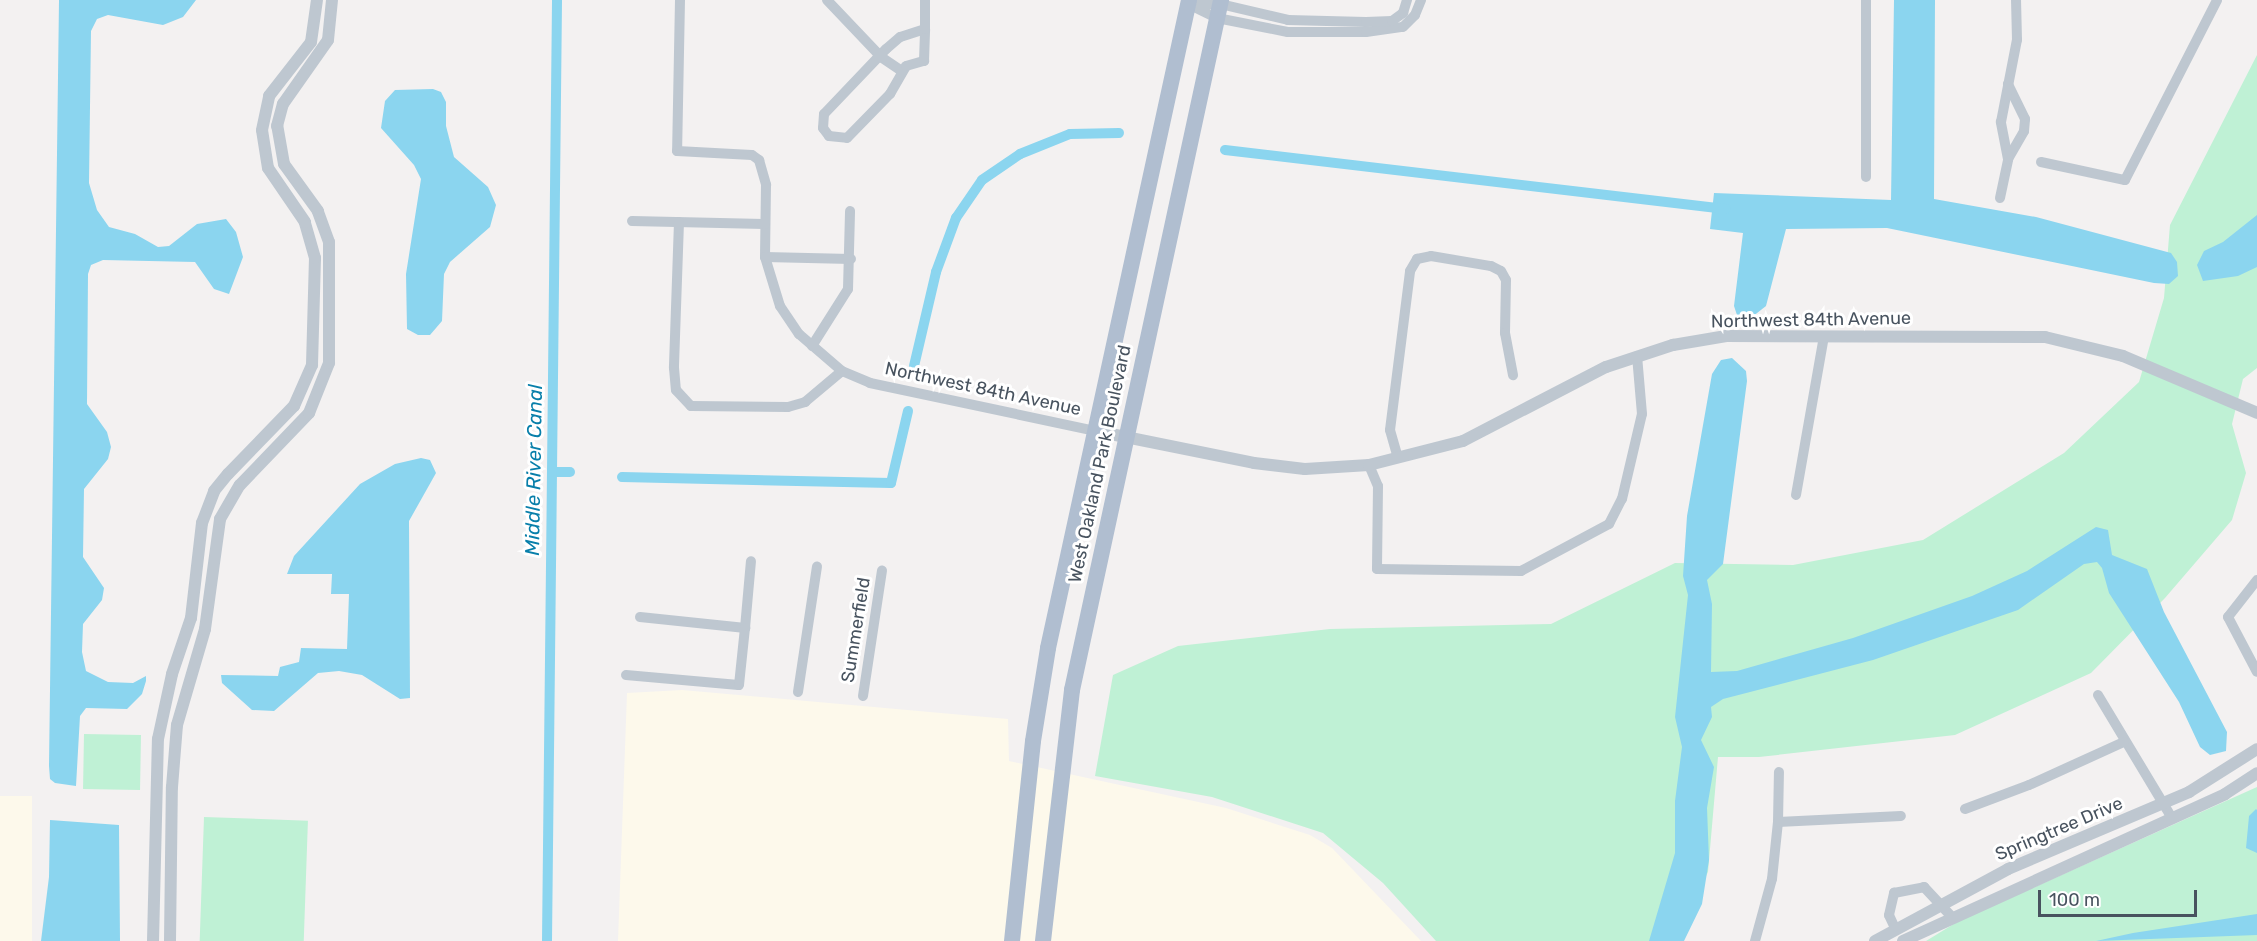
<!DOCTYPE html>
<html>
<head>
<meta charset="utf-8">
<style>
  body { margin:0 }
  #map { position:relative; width:2257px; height:941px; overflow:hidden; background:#f3f1f1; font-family:Rubik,sans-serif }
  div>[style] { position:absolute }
  .commercial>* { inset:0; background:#fdf9eb; transform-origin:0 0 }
  .green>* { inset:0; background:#bff1d5; transform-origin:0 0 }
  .water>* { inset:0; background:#8bd5ef }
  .canal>* { height:10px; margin:-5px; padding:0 5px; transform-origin:5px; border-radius:5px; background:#8bd5ef }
  .minor>* { height:10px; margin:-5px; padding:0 5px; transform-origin:5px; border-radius:5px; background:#bec7d0 }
  .tertiary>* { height:12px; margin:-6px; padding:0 6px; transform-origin:6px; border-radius:6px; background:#bec7d0 }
  .primary>* { height:16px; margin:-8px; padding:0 8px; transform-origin:8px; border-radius:8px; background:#b0bed0 }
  span { translate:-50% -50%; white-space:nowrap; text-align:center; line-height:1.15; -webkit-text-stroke:6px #fff; paint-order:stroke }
  .street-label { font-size:18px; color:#48535f }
  .water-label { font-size:20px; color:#087faa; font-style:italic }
  .scale { position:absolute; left:2038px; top:890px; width:159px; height:27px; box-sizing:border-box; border:3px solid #48535f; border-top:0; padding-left:8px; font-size:18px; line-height:21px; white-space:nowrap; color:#48535f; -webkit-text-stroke:4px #fff; paint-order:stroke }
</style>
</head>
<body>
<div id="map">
  <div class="commercial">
    <div style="clip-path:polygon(682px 690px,1008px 719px,1009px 761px,1226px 808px,1310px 835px,1332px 848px,1421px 941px,618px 941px,627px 693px)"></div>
    <div style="left:0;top:796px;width:32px;height:145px"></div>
  </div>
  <div class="green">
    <div style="clip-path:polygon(2257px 55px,2257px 368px,2243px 379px,2232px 424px,2246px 473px,2232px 520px,2165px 598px,2091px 673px,1955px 735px,1759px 757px,1718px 757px,1708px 872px,1674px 941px,1436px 941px,1383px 883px,1323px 833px,1212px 797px,1095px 776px,1113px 675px,1178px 646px,1330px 629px,1551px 624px,1675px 563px,1793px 565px,1923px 540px,2064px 453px,2139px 382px,2164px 298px,2170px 225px)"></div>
    <div style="left:84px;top:734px;width:57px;height:55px;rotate:1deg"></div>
    <div style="clip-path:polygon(2257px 787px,2257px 941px,1926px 941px,1957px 922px)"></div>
    <div style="left:204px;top:817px;width:104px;height:124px;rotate:2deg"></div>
  </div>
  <div class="water">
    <div style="clip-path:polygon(59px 0,196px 0,183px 17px,163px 25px,108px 15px,97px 19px,91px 31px,89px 183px,97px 210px,109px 227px,135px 234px,158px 247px,169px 246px,197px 224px,226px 219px,236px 232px,243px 257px,229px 294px,214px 289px,195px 262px,103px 260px,91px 265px,88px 274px,87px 404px,107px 432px,111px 447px,108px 459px,84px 489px,83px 557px,104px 588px,102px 600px,83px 624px,82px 652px,86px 671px,108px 682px,133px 683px,146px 676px,146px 681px,142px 694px,127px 709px,86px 708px,80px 716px,76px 786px,55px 783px,50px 779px,49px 766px)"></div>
    <div style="clip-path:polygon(1894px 0,1935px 0,1934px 199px,2036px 217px,2171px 253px,2177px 262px,2178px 276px,2169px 284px,2154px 283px,1887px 228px,1786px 229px,1766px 306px,1752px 317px,1738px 318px,1734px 306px,1743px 233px,1710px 229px,1714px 193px,1891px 200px)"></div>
    <div style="clip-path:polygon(433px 89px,441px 92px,446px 102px,446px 126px,454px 157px,488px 187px,496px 205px,490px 227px,450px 262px,444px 274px,442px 321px,430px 335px,418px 335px,407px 329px,406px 274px,421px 179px,414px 165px,381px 128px,385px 101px,395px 90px)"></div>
    <div style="clip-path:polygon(2257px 215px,2257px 267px,2238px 276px,2203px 281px,2197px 265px,2204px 251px,2223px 242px)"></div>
    <div style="clip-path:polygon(1732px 358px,1746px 371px,1747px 381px,1723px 564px,1707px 580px,1712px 604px,1711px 672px,1737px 671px,1853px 638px,1972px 596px,2027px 571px,2096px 527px,2108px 530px,2112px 555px,2147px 569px,2164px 612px,2227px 732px,2226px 751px,2210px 755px,2200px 747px,2179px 702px,2109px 593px,2102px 568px,2097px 562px,2084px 564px,2018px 610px,1873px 660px,1723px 699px,1711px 707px,1712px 717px,1701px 740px,1714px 767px,1707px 808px,1709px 860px,1702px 904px,1684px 941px,1649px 941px,1675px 853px,1675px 801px,1682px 747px,1675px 717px,1688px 595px,1683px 576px,1687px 516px,1712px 374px,1721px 360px)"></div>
    <div style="clip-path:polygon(421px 458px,430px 460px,436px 473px,409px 521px,410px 698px,400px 699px,362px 675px,339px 671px,318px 673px,274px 711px,252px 710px,222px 683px,221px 675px,278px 676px,280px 667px,299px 662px,301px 648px,347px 649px,349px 594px,331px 594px,332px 574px,287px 574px,294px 556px,360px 484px,395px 464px)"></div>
    <div style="clip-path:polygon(2256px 809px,2257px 810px,2257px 853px,2246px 848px,2249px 816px)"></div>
    <div style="clip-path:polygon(50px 820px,119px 825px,120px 941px,41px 941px,49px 877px)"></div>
    <div style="clip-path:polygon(2257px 914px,2257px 935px,2096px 941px,2133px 933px)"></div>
  </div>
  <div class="canal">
    <div style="left:1225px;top:150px;width:504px;rotate:6.72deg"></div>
    <div style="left:914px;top:366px;width:97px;rotate:-76.8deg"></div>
    <div style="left:936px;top:272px;width:58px;rotate:-69.7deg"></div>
    <div style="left:956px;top:218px;width:46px;rotate:-55.6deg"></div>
    <div style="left:982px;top:180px;width:46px;rotate:-34.4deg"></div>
    <div style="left:1020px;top:154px;width:54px;rotate:-21.8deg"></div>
    <div style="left:1070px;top:134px;width:49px;rotate:-1.2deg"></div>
    <div style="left:552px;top:472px;width:18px"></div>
    <div style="left:622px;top:477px;width:269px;rotate:1.3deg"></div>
    <div style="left:891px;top:483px;width:74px;rotate:-76.7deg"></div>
    <div style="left:547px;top:941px;width:941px;rotate:-89.39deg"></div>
  </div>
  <div class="minor">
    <div style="left:680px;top:0;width:151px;rotate:91.1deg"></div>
    <div style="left:677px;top:151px;width:75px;rotate:3.1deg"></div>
    <div style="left:752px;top:155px;width:9px;rotate:36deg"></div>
    <div style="left:759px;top:160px;width:26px;rotate:74deg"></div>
    <div style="left:766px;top:185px;width:72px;rotate:90.8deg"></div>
    <div style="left:765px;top:257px;width:51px;rotate:73deg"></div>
    <div style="left:780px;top:306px;width:34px;rotate:56deg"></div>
    <div style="left:799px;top:334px;width:57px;rotate:40.7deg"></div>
    <div style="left:827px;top:0;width:79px;rotate:46.5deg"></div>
    <div style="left:881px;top:57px;width:25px;rotate:34deg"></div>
    <div style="left:1188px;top:4px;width:32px;rotate:26deg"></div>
    <div style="left:1217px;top:18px;width:72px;rotate:11.2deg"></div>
    <div style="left:1288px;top:32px;width:78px"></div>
    <div style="left:1366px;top:32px;width:37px;rotate:-8deg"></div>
    <div style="left:1403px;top:27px;width:17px;rotate:-45deg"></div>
    <div style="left:1415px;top:15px;width:16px;rotate:-68deg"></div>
    <div style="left:1193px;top:4px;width:27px"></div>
    <div style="left:1220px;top:4px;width:70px;rotate:13.2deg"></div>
    <div style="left:1288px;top:20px;width:78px;rotate:1.5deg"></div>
    <div style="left:1366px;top:22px;width:26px;rotate:-2deg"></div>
    <div style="left:1392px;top:21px;width:14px;rotate:-36deg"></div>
    <div style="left:1403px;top:13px;width:14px;rotate:-73deg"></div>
    <div style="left:925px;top:29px;width:26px;rotate:162deg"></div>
    <div style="left:900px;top:37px;width:18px;rotate:139deg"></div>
    <div style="left:886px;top:49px;width:90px;rotate:133.6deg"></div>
    <div style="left:824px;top:114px;width:14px;rotate:94deg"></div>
    <div style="left:823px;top:128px;width:10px;rotate:53deg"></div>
    <div style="left:829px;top:136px;width:18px;rotate:6deg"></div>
    <div style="left:847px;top:138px;width:62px;rotate:-45.7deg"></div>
    <div style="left:890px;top:94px;width:32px;rotate:-60deg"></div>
    <div style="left:906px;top:66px;width:19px;rotate:-16deg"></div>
    <div style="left:924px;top:61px;width:32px;rotate:-88deg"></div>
    <div style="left:925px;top:29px;width:29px;rotate:-90deg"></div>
    <div style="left:2008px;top:159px;width:32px;rotate:-60deg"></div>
    <div style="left:2024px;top:131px;width:12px;rotate:-85deg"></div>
    <div style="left:2025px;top:119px;width:39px;rotate:-116deg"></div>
    <div style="left:2041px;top:162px;width:86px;rotate:12.1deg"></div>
    <div style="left:2125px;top:180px;width:202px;rotate:-62.9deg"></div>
    <div style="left:1866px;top:177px;width:177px;rotate:-90deg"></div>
    <div style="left:2000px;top:198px;width:40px;rotate:-78deg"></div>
    <div style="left:2008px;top:159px;width:38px;rotate:-101deg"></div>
    <div style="left:2001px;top:122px;width:84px;rotate:-79deg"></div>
    <div style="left:2017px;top:40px;width:40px;rotate:-91.4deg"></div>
    <div style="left:632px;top:221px;width:133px;rotate:1.3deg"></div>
    <div style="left:679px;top:222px;width:146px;rotate:92deg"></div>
    <div style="left:674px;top:368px;width:22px;rotate:85deg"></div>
    <div style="left:676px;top:390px;width:22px;rotate:47deg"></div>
    <div style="left:691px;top:406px;width:97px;rotate:0.6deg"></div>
    <div style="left:788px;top:407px;width:18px;rotate:-16deg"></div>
    <div style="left:805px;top:402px;width:48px;rotate:-40deg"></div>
    <div style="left:842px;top:371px;width:30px;rotate:23deg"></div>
    <div style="left:870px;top:383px;width:231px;rotate:12deg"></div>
    <div style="left:765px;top:257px;width:86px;rotate:1.3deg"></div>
    <div style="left:812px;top:346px;width:67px;rotate:-57.7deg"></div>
    <div style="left:848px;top:289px;width:78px;rotate:-88.5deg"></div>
    <div style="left:1398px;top:458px;width:29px;rotate:-106deg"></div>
    <div style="left:1390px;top:430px;width:160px;rotate:-82.8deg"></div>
    <div style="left:1410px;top:271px;width:14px;rotate:-60deg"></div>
    <div style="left:1417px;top:259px;width:14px;rotate:-12deg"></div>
    <div style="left:1431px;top:256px;width:61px;rotate:9.5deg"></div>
    <div style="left:1491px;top:266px;width:11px;rotate:27deg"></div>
    <div style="left:1501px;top:271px;width:10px;rotate:61deg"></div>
    <div style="left:1506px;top:280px;width:53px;rotate:91.1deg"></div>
    <div style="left:1505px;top:333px;width:43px;rotate:79.2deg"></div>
    <div style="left:1369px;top:465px;width:23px;rotate:67deg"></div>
    <div style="left:1378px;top:486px;width:83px;rotate:90.7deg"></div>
    <div style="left:1377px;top:569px;width:144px;rotate:0.8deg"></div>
    <div style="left:1521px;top:571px;width:100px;rotate:-28.1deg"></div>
    <div style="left:1609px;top:524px;width:28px;rotate:-63deg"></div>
    <div style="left:1622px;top:499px;width:87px;rotate:-76.8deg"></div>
    <div style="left:1642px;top:414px;width:58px;rotate:-94.9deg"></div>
    <div style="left:1796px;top:495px;width:160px;rotate:-80deg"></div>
    <div style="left:2257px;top:580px;width:47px;rotate:128.1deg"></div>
    <div style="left:2228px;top:617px;width:62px;rotate:62.2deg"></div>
    <div style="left:640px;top:617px;width:106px;rotate:6deg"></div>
    <div style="left:745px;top:628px;width:67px;rotate:-84.9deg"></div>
    <div style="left:626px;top:675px;width:113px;rotate:5.1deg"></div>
    <div style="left:739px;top:685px;width:57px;rotate:-84deg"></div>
    <div style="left:798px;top:692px;width:127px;rotate:-81.4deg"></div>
    <div style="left:2098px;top:695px;width:144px;rotate:59deg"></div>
    <div style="left:863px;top:696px;width:127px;rotate:-81.4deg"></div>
    <div style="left:1965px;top:809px;width:68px;rotate:-20.6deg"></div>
    <div style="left:2029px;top:785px;width:104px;rotate:-24.4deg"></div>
    <div style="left:1778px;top:822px;width:50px;rotate:-88.9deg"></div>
    <div style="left:1895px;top:928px;width:14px;rotate:-115deg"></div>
    <div style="left:1889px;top:915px;width:23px;rotate:-77deg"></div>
    <div style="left:1894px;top:893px;width:31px;rotate:-11deg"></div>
    <div style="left:1924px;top:887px;width:41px;rotate:47deg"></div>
    <div style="left:1755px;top:941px;width:64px;rotate:-74.7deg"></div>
    <div style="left:1772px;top:879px;width:57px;rotate:-84deg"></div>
    <div style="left:1778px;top:822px;width:123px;rotate:-2.8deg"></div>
  </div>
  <div class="tertiary">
    <div style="left:1096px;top:431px;width:161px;rotate:11.4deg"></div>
    <div style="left:1254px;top:463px;width:51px;rotate:6.7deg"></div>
    <div style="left:1305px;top:469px;width:64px;rotate:-3.6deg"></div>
    <div style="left:1369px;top:465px;width:97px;rotate:-14.3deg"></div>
    <div style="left:1463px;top:441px;width:161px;rotate:-27.4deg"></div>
    <div style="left:1606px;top:367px;width:71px;rotate:-18.2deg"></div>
    <div style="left:1673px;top:345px;width:54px;rotate:-9.6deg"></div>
    <div style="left:1726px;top:336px;width:319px;rotate:0.2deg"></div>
    <div style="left:2045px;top:337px;width:80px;rotate:13.7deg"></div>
    <div style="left:2123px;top:356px;width:146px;rotate:23deg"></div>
    <div style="left:153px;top:941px;width:202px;rotate:-88.6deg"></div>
    <div style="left:158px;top:739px;width:66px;rotate:-77.8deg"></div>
    <div style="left:172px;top:674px;width:59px;rotate:-71.3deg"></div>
    <div style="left:191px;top:618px;width:96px;rotate:-83.4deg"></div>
    <div style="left:202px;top:523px;width:34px;rotate:-69deg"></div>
    <div style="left:214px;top:491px;width:22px;rotate:-51deg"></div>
    <div style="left:228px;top:474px;width:95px;rotate:-45.9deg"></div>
    <div style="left:294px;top:406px;width:45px;rotate:-66.3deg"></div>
    <div style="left:312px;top:365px;width:107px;rotate:-88.4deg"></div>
    <div style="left:315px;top:258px;width:37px;rotate:-106deg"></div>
    <div style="left:305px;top:222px;width:65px;rotate:-124.4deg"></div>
    <div style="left:268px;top:168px;width:38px;rotate:-99deg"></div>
    <div style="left:262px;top:130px;width:35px;rotate:-78deg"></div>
    <div style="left:269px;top:96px;width:68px;rotate:-52.1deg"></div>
    <div style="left:311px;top:42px;width:42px;rotate:-81.9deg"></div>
    <div style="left:170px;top:941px;width:154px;rotate:-89.3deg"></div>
    <div style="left:172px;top:787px;width:62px;rotate:-85.4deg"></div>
    <div style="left:177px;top:725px;width:100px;rotate:-73.7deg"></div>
    <div style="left:205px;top:629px;width:111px;rotate:-82.2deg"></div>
    <div style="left:220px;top:519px;width:39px;rotate:-60deg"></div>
    <div style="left:240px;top:485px;width:100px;rotate:-46.2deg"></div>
    <div style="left:309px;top:413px;width:54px;rotate:-68.2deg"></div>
    <div style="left:329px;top:363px;width:121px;rotate:-90deg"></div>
    <div style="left:329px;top:242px;width:33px;rotate:-110deg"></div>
    <div style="left:318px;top:211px;width:58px;rotate:-125.9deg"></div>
    <div style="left:284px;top:164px;width:39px;rotate:-100deg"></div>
    <div style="left:277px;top:126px;width:23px;rotate:-75deg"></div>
    <div style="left:283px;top:104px;width:78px;rotate:-54.9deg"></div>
    <div style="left:328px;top:40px;width:40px;rotate:-84.3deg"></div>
    <div style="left:1875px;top:941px;width:151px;rotate:-28.4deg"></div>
    <div style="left:2008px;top:869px;width:197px;rotate:-23deg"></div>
    <div style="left:2189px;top:792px;width:80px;rotate:-32.3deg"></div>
    <div style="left:1903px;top:941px;width:354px;rotate:-24.5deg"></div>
    <div style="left:2225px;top:794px;width:38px;rotate:-33deg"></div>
  </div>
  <div class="primary">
    <div style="left:1012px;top:941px;width:201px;rotate:-84deg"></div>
    <div style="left:1033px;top:741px;width:94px;rotate:-80.8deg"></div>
    <div style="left:1048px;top:648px;width:663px;rotate:-77.72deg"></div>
    <div style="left:1043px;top:941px;width:253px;rotate:-83.4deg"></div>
    <div style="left:1072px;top:690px;width:706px;rotate:-77.81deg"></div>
  </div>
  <div class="street-label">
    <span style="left:1811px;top:320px;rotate:-1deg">Northwest 84th Avenue</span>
    <span style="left:983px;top:389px;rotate:12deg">Northwest 84th Avenue</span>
    <span style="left:1100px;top:464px;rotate:-78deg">West Oakland Park Boulevard</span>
    <span style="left:856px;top:630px;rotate:-81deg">Summerfield</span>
    <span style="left:2059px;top:829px;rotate:-23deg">Springtree Drive</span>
  </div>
  <div class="water-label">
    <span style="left:534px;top:470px;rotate:-89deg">Middle River Canal</span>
  </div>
  <div class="scale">100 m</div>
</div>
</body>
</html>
